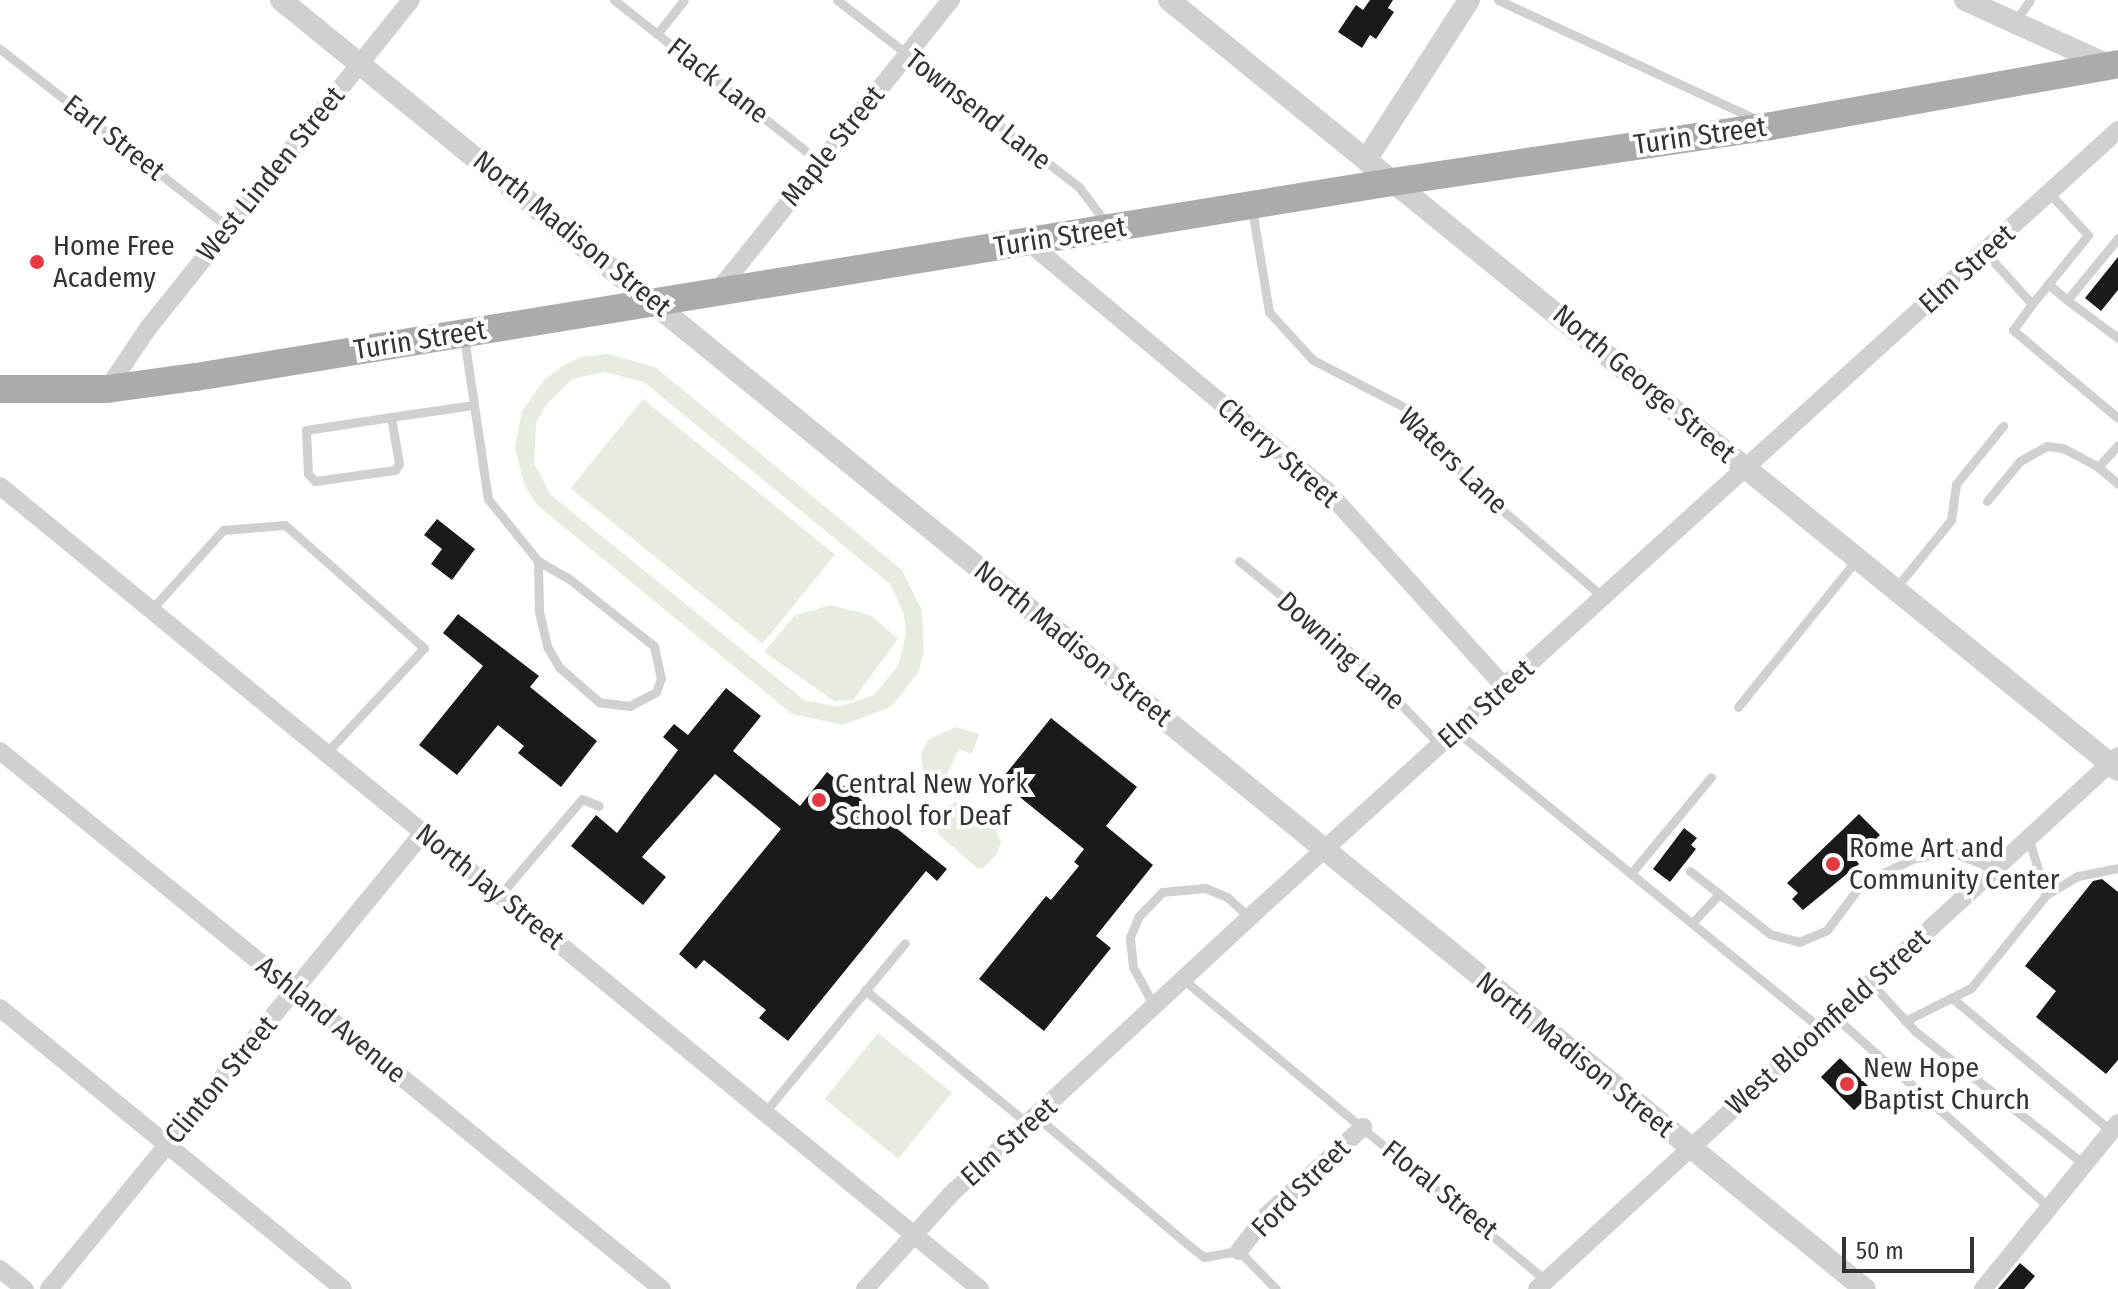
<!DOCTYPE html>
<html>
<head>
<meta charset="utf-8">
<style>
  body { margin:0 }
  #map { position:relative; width:2118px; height:1289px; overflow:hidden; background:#fff; font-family:"Fira Sans Condensed",sans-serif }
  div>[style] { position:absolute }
  .green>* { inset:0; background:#e6ecdf; transform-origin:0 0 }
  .building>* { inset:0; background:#1a1a1a; transform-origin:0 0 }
  .service>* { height:9px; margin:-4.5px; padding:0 4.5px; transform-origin:4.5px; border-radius:4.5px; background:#d0d0d0 }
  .minor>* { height:18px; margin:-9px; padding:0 9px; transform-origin:9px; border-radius:9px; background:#d0d0d0 }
  .tertiary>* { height:22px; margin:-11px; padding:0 11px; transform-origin:11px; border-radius:11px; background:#d0d0d0 }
  .primary>* { height:28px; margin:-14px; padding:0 14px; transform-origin:14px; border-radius:14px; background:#ababab }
  .dots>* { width:22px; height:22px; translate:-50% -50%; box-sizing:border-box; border:4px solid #fff; border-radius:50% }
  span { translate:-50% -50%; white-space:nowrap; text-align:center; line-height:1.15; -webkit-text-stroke:8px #fff; paint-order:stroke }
  .street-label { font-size:28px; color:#333 }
  .poi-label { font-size:28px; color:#333 }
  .left { translate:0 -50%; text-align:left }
  .scale { position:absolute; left:1842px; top:1237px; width:132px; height:36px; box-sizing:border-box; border:4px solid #333; border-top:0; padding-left:10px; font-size:24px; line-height:28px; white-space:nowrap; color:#333; -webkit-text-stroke:6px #fff; paint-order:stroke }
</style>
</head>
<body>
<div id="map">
  <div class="green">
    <div style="clip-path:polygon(evenodd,608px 354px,655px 367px,902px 570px,922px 611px,924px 652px,918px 673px,891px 707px,843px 725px,792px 714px,536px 504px,524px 484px,515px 447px,522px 411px,544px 380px,564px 365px,582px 357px,608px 354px,605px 372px,644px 382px,890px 584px,904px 615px,906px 634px,898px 666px,874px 695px,839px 707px,804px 700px,551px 495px,534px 463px,536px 423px,546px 405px,572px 379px,605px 372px)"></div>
    <div style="left:643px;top:399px;width:247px;height:115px;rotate:39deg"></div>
    <div style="clip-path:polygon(830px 605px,870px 615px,898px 639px,853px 700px,834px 701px,764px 652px,794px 616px)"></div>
    <div style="clip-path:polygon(956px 727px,979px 734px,972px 754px,959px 749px,944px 780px,937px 779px,923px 770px,921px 753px,929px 739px)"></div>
    <div style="clip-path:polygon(956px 802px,994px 827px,1001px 842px,997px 854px,983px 868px,977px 868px,937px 833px,943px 808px)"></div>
    <div style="left:878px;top:1033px;width:95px;height:85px;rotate:39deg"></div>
  </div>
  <div class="building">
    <div style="clip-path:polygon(1370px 0,1393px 0,1388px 8px,1394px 12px,1376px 39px,1370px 35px,1362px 48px,1338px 32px,1356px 5px,1363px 10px)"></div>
    <div style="clip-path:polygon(2118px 257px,2118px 290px,2101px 311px,2085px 298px)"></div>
    <div style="clip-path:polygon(437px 519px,475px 549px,452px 580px,431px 564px,442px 549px,424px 535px)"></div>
    <div style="clip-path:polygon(458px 614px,539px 676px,530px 687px,597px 741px,561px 787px,518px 753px,524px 746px,498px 725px,457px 775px,419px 745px,483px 666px,443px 633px)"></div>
    <div style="clip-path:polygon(726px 688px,761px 716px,733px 751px,800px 806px,827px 772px,947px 869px,937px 881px,926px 871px,788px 1041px,759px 1018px,766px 1010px,704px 960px,696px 969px,679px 954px,781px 829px,715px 774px,642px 857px,666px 877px,643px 905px,571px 846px,596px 815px,617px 833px,678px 750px,663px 737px,674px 724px,688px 735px)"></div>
    <div style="clip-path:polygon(1051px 718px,1137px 787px,1106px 826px,1153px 865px,1096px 936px,1111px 948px,1044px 1031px,979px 979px,1046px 896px,1051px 900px,1079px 866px,1074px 862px,1084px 849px,1000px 781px)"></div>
    <div style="clip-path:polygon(1859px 814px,1880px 835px,1855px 859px,1859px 864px,1803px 910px,1792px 899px,1798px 893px,1787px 883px)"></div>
    <div style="clip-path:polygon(1684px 828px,1697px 838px,1691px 845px,1696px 849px,1670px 882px,1653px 869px)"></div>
    <div style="clip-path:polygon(2102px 879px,2118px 892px,2118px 1060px,2106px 1074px,2036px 1017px,2056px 991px,2025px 966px,2093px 881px)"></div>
    <div style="left:1840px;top:1058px;width:47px;height:27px;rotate:45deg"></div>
    <div style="clip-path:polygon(2020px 1263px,2035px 1276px,2024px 1289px,1998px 1289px)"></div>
  </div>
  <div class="service">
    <div style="left:614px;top:0;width:263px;rotate:38.2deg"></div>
    <div style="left:837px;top:0;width:306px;rotate:37.7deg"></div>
    <div style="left:1079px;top:187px;width:45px;rotate:53.1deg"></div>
    <div style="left:1498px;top:0;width:284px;rotate:24.8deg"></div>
    <div style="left:2016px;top:20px;width:24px;rotate:-55deg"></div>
    <div style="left:657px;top:34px;width:43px;rotate:-51.5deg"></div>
    <div style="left:0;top:49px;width:291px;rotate:38deg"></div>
    <div style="left:1252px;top:209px;width:104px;rotate:80.6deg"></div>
    <div style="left:1269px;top:312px;width:65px;rotate:47.5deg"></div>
    <div style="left:1313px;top:360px;width:102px;rotate:27.3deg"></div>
    <div style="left:1404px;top:407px;width:103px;rotate:48.6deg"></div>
    <div style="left:1472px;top:484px;width:173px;rotate:40.8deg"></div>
    <div style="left:2118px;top:238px;width:80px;rotate:129.4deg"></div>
    <div style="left:2067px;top:300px;width:64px;rotate:36.7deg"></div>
    <div style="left:1985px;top:252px;width:70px;rotate:47.9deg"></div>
    <div style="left:2032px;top:304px;width:89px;rotate:-50.9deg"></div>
    <div style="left:2088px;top:235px;width:56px;rotate:-132.8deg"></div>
    <div style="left:2048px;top:284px;width:25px;rotate:40deg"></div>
    <div style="left:2032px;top:304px;width:32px;rotate:126deg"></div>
    <div style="left:2013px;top:330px;width:137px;rotate:40deg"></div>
    <div style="left:464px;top:337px;width:164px;rotate:81.6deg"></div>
    <div style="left:488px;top:499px;width:80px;rotate:51.1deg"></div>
    <div style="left:391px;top:417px;width:48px;rotate:80.3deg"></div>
    <div style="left:399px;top:464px;width:7px;rotate:124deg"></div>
    <div style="left:395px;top:470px;width:81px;rotate:172.2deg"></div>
    <div style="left:315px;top:481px;width:10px;rotate:-135deg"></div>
    <div style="left:308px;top:474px;width:44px;rotate:-92.6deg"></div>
    <div style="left:306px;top:430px;width:86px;rotate:-8.7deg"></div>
    <div style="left:391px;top:417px;width:83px;rotate:-8.3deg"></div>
    <div style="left:2118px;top:445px;width:30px;rotate:132deg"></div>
    <div style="left:2098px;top:467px;width:26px;rotate:40deg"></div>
    <div style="left:1987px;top:501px;width:52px;rotate:-50.5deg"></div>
    <div style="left:2020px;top:461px;width:31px;rotate:-29deg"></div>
    <div style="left:2047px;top:446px;width:16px;rotate:7deg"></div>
    <div style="left:2063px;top:448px;width:40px;rotate:28deg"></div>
    <div style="left:538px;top:561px;width:34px;rotate:30deg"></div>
    <div style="left:568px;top:578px;width:110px;rotate:38.3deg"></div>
    <div style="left:654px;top:646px;width:33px;rotate:78deg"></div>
    <div style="left:661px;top:678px;width:15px;rotate:110deg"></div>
    <div style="left:656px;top:692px;width:30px;rotate:152deg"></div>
    <div style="left:630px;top:706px;width:31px;rotate:-173deg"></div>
    <div style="left:599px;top:702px;width:53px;rotate:-138.8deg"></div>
    <div style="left:559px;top:667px;width:24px;rotate:-120deg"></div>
    <div style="left:547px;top:646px;width:37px;rotate:-103deg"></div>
    <div style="left:539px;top:610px;width:49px;rotate:-91.2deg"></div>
    <div style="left:1239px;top:561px;width:147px;rotate:39.2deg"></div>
    <div style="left:1353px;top:654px;width:126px;rotate:46.3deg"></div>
    <div style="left:1895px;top:589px;width:89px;rotate:-50.9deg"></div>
    <div style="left:1951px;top:520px;width:36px;rotate:-82deg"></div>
    <div style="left:1956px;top:484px;width:75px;rotate:-51deg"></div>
    <div style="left:151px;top:610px;width:108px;rotate:-48deg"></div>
    <div style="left:223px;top:530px;width:62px;rotate:-4.6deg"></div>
    <div style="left:285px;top:525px;width:186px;rotate:41.5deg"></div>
    <div style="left:424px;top:648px;width:144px;rotate:133deg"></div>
    <div style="left:1738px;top:707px;width:190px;rotate:-51.2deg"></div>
    <div style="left:1456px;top:731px;width:471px;rotate:39.2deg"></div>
    <div style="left:1633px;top:871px;width:122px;rotate:-50.3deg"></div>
    <div style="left:1690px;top:871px;width:102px;rotate:38.2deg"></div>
    <div style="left:1770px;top:934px;width:30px;rotate:15deg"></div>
    <div style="left:1799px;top:942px;width:30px;rotate:-23deg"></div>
    <div style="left:1827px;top:930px;width:59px;rotate:-53.3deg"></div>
    <div style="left:1862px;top:883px;width:59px;rotate:-25.3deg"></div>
    <div style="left:1915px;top:858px;width:37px;rotate:-9deg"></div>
    <div style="left:1952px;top:852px;width:46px;rotate:21.6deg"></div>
    <div style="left:500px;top:895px;width:126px;rotate:-49.5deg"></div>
    <div style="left:582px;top:799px;width:18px;rotate:22deg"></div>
    <div style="left:2046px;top:895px;width:37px;rotate:-31deg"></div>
    <div style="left:2078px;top:876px;width:41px;rotate:-11.3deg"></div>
    <div style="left:1693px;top:922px;width:38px;rotate:-47deg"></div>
    <div style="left:1184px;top:980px;width:472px;rotate:39.7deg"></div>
    <div style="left:1872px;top:984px;width:65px;rotate:47.5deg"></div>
    <div style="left:1916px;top:1032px;width:214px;rotate:38.2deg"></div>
    <div style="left:865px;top:990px;width:211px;rotate:39.4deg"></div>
    <div style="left:1952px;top:998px;width:207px;rotate:39.9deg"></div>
    <div style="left:1154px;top:1006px;width:44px;rotate:-118.3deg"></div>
    <div style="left:1133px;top:967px;width:30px;rotate:-96deg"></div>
    <div style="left:1130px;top:937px;width:23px;rotate:-67deg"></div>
    <div style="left:1139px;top:916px;width:33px;rotate:-46deg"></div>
    <div style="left:1162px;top:892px;width:43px;rotate:-5.3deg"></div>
    <div style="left:1205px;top:888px;width:24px;rotate:22deg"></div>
    <div style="left:1227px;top:897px;width:30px;rotate:42deg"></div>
    <div style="left:1835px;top:1017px;width:286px;rotate:41.6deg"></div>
    <div style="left:1905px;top:1021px;width:74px;rotate:-26.6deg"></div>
    <div style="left:1971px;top:988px;width:119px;rotate:-51.1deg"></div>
    <div style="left:2046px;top:895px;width:58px;rotate:-107.2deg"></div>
    <div style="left:765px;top:1112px;width:219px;rotate:-50.4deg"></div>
    <div style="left:1037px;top:1117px;width:202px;rotate:40.2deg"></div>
    <div style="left:1191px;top:1247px;width:16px;rotate:38deg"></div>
    <div style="left:1204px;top:1257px;width:36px;rotate:-10deg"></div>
    <div style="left:1239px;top:1251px;width:53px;rotate:45.8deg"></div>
  </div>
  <div class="minor">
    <div style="left:1028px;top:242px;width:391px;rotate:39.8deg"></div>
    <div style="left:1328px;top:492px;width:263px;rotate:47.8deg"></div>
    <div style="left:716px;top:293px;width:376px;rotate:-51.3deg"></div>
    <div style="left:107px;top:389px;width:75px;rotate:-55.9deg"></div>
    <div style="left:149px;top:327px;width:419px;rotate:-51.3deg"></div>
    <div style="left:0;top:486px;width:1267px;rotate:39.33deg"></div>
    <div style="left:0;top:751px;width:853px;rotate:39.1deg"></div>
    <div style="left:0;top:1008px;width:443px;rotate:39.3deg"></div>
    <div style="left:1239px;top:1251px;width:44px;rotate:-52.4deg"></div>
    <div style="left:1266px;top:1216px;width:132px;rotate:-42.5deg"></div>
    <div style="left:0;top:1269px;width:32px;rotate:39deg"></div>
    <div style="left:49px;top:1289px;width:590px;rotate:-50.64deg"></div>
    <div style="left:865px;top:1289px;width:128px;rotate:-47.8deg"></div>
    <div style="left:951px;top:1194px;width:410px;rotate:-42.8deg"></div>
    <div style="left:1252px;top:915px;width:1169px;rotate:-42.19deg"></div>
    <div style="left:1537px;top:1289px;width:788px;rotate:-42.53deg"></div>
    <div style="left:1983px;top:1289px;width:214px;rotate:-50.9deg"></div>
  </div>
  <div class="tertiary">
    <div style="left:281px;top:0;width:2042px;rotate:39.14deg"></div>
    <div style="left:1169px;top:0;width:1222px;rotate:39.06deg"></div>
    <div style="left:1965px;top:0;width:162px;rotate:24.4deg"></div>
    <div style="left:1366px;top:160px;width:190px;rotate:-57.2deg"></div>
  </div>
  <div class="primary">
    <div style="left:0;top:389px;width:107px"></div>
    <div style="left:107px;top:389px;width:90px;rotate:-7.7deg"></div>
    <div style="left:196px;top:377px;width:1212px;rotate:-9.26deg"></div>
    <div style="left:1392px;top:182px;width:383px;rotate:-8.4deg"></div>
    <div style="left:1771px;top:126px;width:352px;rotate:-10.1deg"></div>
  </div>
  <div class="dots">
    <div style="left:37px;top:262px;background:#e63946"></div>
    <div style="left:819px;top:800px;background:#e63946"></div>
    <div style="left:1833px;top:864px;background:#e63946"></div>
    <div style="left:1847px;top:1084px;background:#e63946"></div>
  </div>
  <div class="street-label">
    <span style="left:718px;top:81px;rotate:38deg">Flack Lane</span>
    <span style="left:978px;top:110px;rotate:38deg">Townsend Lane</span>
    <span style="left:1700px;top:136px;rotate:-8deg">Turin Street</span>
    <span style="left:114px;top:138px;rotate:38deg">Earl Street</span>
    <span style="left:833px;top:146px;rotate:-51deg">Maple Street</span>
    <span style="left:271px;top:174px;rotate:-51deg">West Linden Street</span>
    <span style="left:572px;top:234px;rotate:39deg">North Madison Street</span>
    <span style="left:1060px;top:237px;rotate:-9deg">Turin Street</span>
    <span style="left:1967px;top:269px;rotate:-42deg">Elm Street</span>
    <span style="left:420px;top:340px;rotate:-9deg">Turin Street</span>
    <span style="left:1644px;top:384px;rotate:40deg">North George Street</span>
    <span style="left:1278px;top:453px;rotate:41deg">Cherry Street</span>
    <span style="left:1453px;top:461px;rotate:44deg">Waters Lane</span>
    <span style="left:1073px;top:644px;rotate:39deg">North Madison Street</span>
    <span style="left:1341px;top:651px;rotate:42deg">Downing Lane</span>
    <span style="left:1486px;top:704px;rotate:-42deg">Elm Street</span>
    <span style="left:490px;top:887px;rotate:39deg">North Jay Street</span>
    <span style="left:331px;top:1020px;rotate:39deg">Ashland Avenue</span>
    <span style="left:1828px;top:1022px;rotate:-42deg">West Bloomfield Street</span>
    <span style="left:1575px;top:1055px;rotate:39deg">North Madison Street</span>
    <span style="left:221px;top:1080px;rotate:-50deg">Clinton Street</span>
    <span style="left:1009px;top:1142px;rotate:-42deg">Elm Street</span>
    <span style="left:1301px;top:1188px;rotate:-45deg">Ford Street</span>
    <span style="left:1440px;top:1190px;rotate:39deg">Floral Street</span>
  </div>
  <div class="poi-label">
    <span class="left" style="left:53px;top:262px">Home Free<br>Academy</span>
    <span class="left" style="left:835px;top:800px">Central New York<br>School for Deaf</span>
    <span class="left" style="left:1849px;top:864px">Rome Art and<br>Community Center</span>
    <span class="left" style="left:1863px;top:1084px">New Hope<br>Baptist Church</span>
  </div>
  <div class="scale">50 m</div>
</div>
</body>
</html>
